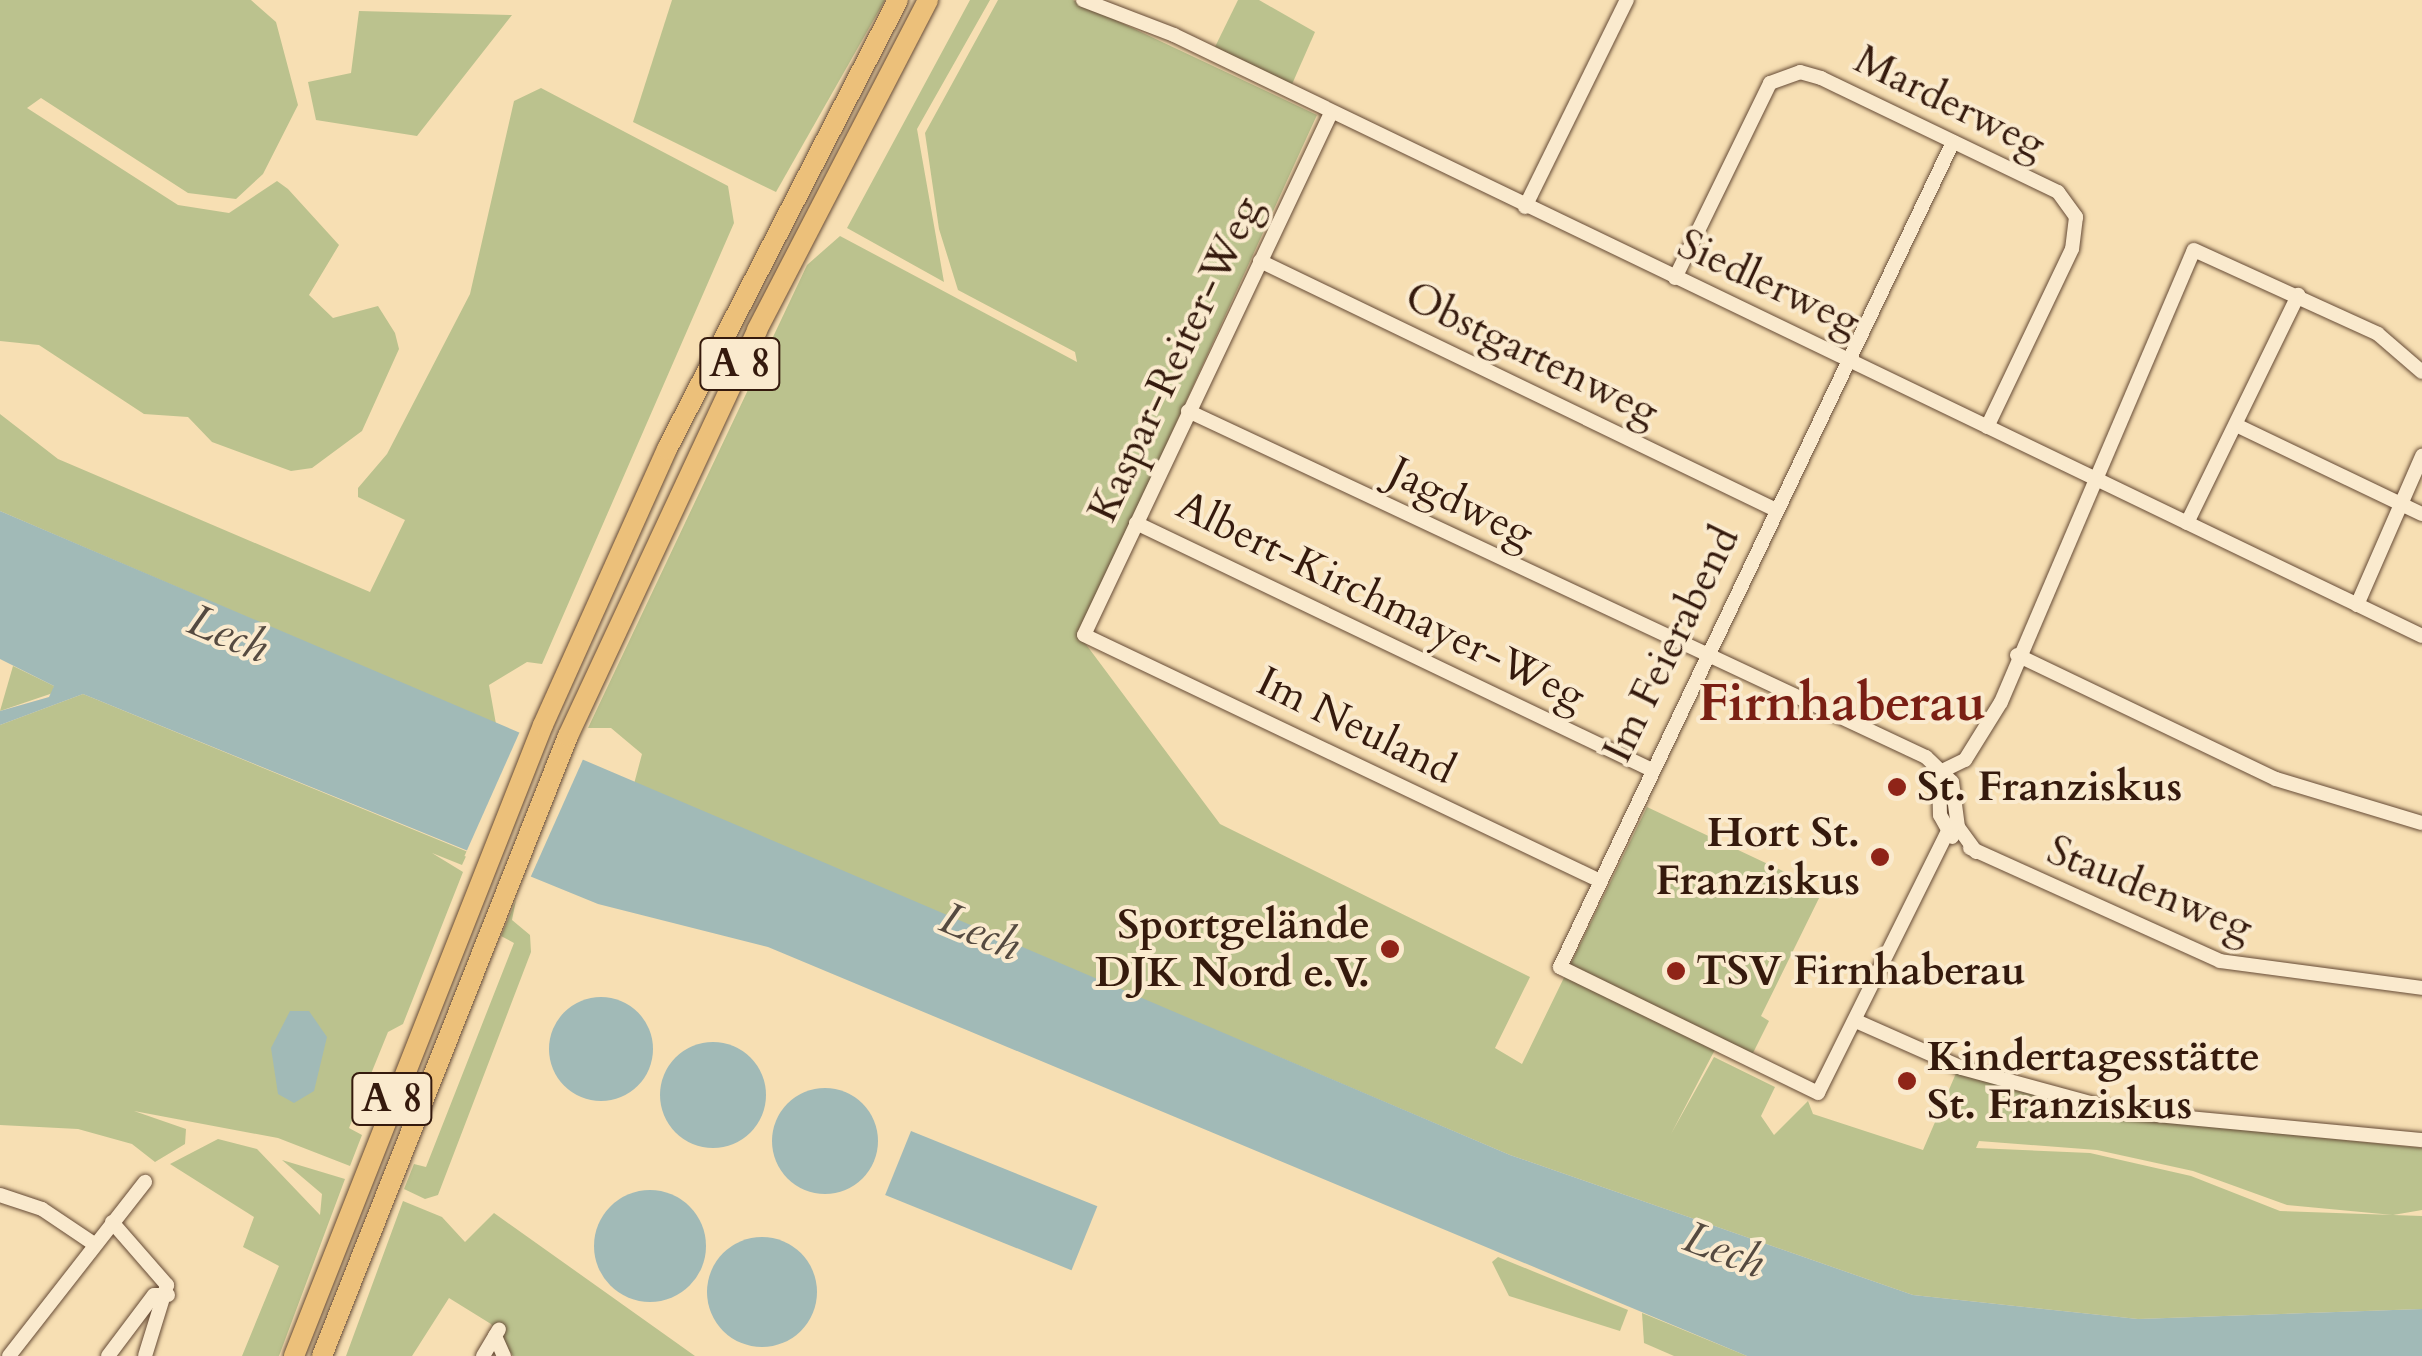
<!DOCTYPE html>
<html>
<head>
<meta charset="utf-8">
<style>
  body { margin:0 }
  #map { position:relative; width:2422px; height:1356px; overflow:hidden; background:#f7dfb3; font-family:Cardo,serif }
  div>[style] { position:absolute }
  .green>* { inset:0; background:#bbc28e }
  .water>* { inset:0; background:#a1bab7; transform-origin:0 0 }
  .round { border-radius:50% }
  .pier>* { inset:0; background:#f7dfb3; transform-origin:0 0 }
  .roads { filter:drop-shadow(0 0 2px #664b36) drop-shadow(0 0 2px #664b36) }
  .minor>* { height:14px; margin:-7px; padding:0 7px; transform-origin:7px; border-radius:7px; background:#faeace }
  .highway>* { height:20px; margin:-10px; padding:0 10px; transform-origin:10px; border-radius:10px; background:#ecc07a }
  .dots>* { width:28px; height:28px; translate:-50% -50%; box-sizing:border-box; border:5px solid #faeace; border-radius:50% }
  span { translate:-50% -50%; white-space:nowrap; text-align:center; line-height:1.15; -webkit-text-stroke:8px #faeace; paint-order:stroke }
  .shield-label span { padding:2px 8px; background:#faeace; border:2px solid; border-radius:8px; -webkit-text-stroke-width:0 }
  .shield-label { font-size:40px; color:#351a0d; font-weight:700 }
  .street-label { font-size:42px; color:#351a0d }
  .poi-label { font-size:42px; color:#351a0d; font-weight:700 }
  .left { translate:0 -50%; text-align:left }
  .right { translate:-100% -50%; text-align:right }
  .water-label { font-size:45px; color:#554a40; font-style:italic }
  .district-label { font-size:52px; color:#7a1f14; font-weight:700 }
</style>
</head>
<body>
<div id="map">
  <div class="green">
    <div style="clip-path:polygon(0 0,251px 0,276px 22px,298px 105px,263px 174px,236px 199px,188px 193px,41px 98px,27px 108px,178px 205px,229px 213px,277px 181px,288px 189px,339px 245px,309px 295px,333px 318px,378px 306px,395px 333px,399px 349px,362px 431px,312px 468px,291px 471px,212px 442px,188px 417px,144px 414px,39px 345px,0 341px)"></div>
    <div style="clip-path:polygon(672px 0,885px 0,776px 192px,633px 122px)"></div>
    <div style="clip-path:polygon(970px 0,990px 0,917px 129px,944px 282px,847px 228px)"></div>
    <div style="clip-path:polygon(998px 0,1073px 0,1317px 115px,1079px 635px,1220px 824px,1530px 977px,1495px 1048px,1522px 1064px,1647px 807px,1823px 890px,1761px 1016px,1769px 1021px,1752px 1055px,1720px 1040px,1671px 1134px,1714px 1057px,1775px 1087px,1761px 1116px,1774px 1135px,1808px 1101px,1813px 1114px,1923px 1150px,1957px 1071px,2118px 1117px,2422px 1148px,2422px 1210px,2393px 1215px,2287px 1205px,2193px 1171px,2097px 1150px,1979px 1141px,1976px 1148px,2090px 1153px,2191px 1176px,2280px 1211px,2422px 1216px,2422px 1309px,2138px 1319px,1913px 1295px,1510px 1155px,634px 784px,642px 754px,611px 728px,588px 728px,807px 265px,840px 236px,1077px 362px,1075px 352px,958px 290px,939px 229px,925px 133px)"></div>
    <div style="clip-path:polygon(1238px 0,1259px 0,1315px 32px,1289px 91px,1213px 51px)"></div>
    <div style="clip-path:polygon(359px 11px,512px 15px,417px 136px,316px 120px,308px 82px,351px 73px)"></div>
    <div style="clip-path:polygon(541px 88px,728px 186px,734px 223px,542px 664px,527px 662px,489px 685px,496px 724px,0 511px,0 414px,58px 459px,370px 592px,405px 520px,358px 497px,358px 488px,387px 454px,470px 294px,514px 101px)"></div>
    <div style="clip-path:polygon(13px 666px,54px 686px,53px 693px,0 711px)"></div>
    <div style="clip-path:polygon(83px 694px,468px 852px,462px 865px,432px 853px,463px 872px,403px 1024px,388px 1032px,349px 1128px,362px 1135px,350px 1166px,278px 1138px,134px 1111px,186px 1129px,185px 1144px,155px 1162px,132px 1144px,78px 1129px,0 1125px,0 725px)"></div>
    <div style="clip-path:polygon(516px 900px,512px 920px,530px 935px,531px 952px,438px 1195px,425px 1199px,404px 1189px,414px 1164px,426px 1167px,514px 943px,501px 936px)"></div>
    <div style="clip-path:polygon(218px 1139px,257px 1149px,320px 1215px,322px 1194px,282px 1160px,345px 1179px,279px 1356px,242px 1356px,279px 1266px,243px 1247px,254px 1217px,170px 1164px)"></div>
    <div style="clip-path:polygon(403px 1201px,442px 1217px,465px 1242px,494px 1213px,695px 1356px,513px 1356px,491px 1324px,449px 1298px,412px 1356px,346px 1356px)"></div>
    <div style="clip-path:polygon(1498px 1257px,1628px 1310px,1620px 1331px,1509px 1296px,1492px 1262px)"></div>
    <div style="clip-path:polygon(1642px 1313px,1747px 1356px,1674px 1356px,1644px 1343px)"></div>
  </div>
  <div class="water">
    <div style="clip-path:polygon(0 511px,1510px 1155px,1913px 1295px,2138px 1319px,2422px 1309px,2422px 1356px,1747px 1356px,768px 947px,598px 904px,83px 694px,0 725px,0 711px,49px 697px,54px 686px,0 659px)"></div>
    <div class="round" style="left:549px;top:997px;width:104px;height:104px"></div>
    <div style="clip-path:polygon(290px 1011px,309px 1011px,327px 1037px,314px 1091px,294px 1103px,278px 1094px,271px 1048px)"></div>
    <div class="round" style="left:660px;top:1042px;width:106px;height:106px"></div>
    <div class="round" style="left:772px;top:1088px;width:106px;height:106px"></div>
    <div style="left:911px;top:1131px;width:201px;height:69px;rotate:22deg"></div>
    <div class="round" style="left:594px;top:1190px;width:112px;height:112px"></div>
    <div class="round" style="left:707px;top:1237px;width:110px;height:110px"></div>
  </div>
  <div class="pier">
    <div style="left:521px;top:729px;width:69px;height:139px;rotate:24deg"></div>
  </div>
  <div class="roads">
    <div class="minor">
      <div style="left:1083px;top:0;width:97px;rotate:21deg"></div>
      <div style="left:1174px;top:35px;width:1385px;rotate:25.71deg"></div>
      <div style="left:1331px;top:113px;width:577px;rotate:115.32deg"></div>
      <div style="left:1084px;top:635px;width:569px;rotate:25.48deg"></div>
      <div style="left:1525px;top:207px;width:231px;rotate:-63.8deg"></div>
      <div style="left:1260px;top:261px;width:571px;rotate:25.76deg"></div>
      <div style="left:1675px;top:278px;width:217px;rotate:-64deg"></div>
      <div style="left:1770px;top:83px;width:32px;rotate:-20deg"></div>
      <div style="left:1800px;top:72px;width:22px;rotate:16deg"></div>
      <div style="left:1821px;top:78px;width:263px;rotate:25.7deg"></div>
      <div style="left:2058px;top:192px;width:31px;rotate:54deg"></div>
      <div style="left:2076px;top:217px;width:32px;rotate:97deg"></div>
      <div style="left:2072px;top:249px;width:197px;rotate:115.5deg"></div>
      <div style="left:1188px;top:411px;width:815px;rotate:25.12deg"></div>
      <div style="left:1926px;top:757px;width:36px;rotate:44deg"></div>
      <div style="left:1952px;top:782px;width:45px;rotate:82.4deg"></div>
      <div style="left:1958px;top:827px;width:31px;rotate:54deg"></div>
      <div style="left:2236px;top:425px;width:206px;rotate:25.6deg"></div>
      <div style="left:1136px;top:523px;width:570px;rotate:25.58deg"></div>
      <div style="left:2187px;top:523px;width:254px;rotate:-64deg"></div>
      <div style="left:2357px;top:605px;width:163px;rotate:-66.4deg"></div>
      <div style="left:2017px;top:655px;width:287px;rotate:25.6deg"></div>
      <div style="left:2276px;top:779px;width:152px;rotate:16.8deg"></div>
      <div style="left:1939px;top:772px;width:43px;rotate:88.7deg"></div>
      <div style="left:1940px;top:815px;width:25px;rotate:61deg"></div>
      <div style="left:1940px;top:772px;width:28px;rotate:-26deg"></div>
      <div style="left:1965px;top:760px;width:68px;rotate:-58.2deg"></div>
      <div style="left:2001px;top:702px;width:491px;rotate:-66.9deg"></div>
      <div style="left:2194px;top:250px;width:202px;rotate:24.5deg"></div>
      <div style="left:2378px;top:334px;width:58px;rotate:40.8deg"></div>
      <div style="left:1947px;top:833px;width:290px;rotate:116.4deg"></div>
      <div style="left:1818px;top:1093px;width:287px;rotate:-154deg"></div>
      <div style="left:1560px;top:967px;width:914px;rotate:-64.53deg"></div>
      <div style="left:1970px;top:848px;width:274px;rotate:24.3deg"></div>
      <div style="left:2220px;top:961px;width:204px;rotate:7.6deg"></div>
      <div style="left:1856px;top:1021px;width:116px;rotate:23.9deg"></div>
      <div style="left:1962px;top:1068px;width:168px;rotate:15.2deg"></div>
      <div style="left:2124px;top:1112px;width:299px;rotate:5.4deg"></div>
      <div style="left:0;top:1195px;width:44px;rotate:18.4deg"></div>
      <div style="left:42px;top:1209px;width:63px;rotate:33.9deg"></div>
      <div style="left:112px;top:1222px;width:84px;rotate:48.9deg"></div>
      <div style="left:167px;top:1285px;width:74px;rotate:107.2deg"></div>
      <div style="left:495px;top:1336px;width:22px;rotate:66deg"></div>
      <div style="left:9px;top:1356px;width:221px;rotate:-52deg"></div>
      <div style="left:108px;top:1356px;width:76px;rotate:-53deg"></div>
      <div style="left:154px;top:1295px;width:14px"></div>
      <div style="left:483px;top:1356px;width:31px;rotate:-59deg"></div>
    </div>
    <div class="highway">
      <div style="left:294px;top:1356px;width:678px;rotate:-68.47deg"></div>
      <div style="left:543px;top:725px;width:303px;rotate:-65.8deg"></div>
      <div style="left:667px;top:449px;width:505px;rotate:-62.78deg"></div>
      <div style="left:322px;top:1356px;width:667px;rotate:-68.36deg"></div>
      <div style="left:568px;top:736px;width:448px;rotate:-65deg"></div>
      <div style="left:757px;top:330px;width:372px;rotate:-62.6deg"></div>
    </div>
  </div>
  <div class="dots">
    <div style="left:1897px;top:787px;background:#8f2418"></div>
    <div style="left:1880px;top:857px;background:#8f2418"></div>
    <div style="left:1390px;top:949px;background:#8f2418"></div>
    <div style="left:1676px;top:971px;background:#8f2418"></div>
    <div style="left:1907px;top:1081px;background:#8f2418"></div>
  </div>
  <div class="shield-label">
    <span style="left:740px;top:364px">A 8</span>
    <span style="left:392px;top:1099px">A 8</span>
  </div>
  <div class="street-label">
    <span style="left:1950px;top:102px;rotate:26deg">Marderweg</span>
    <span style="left:1769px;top:283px;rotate:25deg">Siedlerweg</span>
    <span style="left:1532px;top:354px;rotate:26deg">Obstgartenweg</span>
    <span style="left:1175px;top:359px;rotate:-65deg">Kaspar-Reiter-Weg</span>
    <span style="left:1461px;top:503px;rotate:26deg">Jagdweg</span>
    <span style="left:1381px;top:601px;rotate:26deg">Albert-Kirchmayer-Weg</span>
    <span style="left:1671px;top:644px;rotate:-64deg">Im Feierabend</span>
    <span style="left:1356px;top:726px;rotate:26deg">Im Neuland</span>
    <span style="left:2150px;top:889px;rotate:22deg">Staudenweg</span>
  </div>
  <div class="poi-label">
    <span class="left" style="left:1917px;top:787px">St. Franziskus</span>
    <span class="right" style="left:1860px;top:857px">Hort St.<br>Franziskus</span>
    <span class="right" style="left:1370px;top:949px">Sportgelände<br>DJK Nord e.V.</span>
    <span class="left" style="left:1696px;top:971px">TSV Firnhaberau</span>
    <span class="left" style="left:1927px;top:1081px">Kindertagesstätte<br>St. Franziskus</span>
  </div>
  <div class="water-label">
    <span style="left:228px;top:634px;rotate:23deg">Lech</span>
    <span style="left:980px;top:932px;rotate:23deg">Lech</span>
    <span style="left:1724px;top:1250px;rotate:21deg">Lech</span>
  </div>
  <div class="district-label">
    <span style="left:1842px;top:705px">Firnhaberau</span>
  </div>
</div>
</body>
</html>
